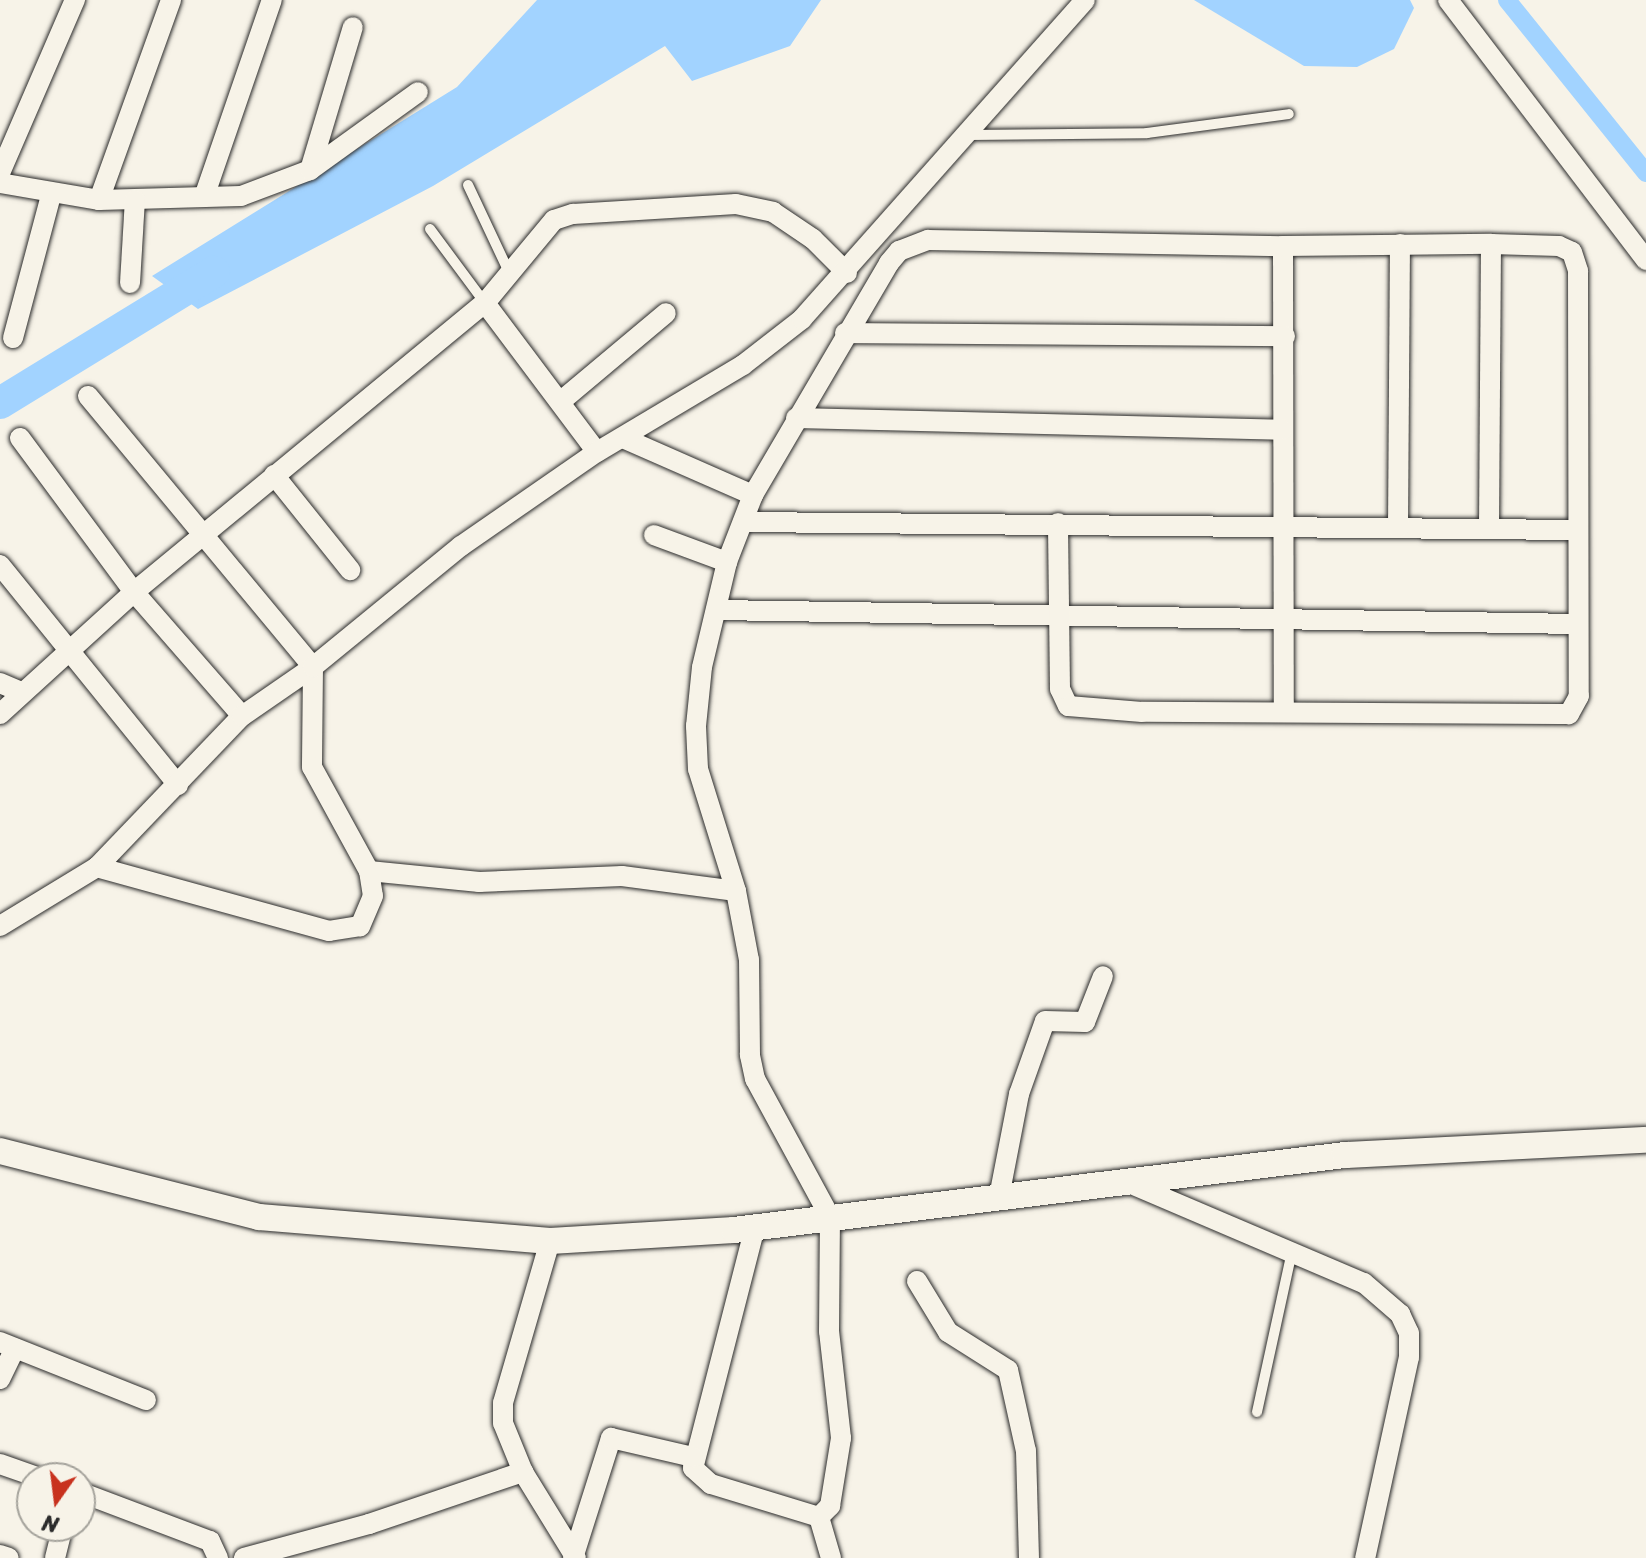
<!DOCTYPE html>
<html>
<head>
<meta charset="utf-8">
<style>
  body { margin:0 }
  #map { position:relative; width:1646px; height:1558px; overflow:hidden; background:#f7f3e8; font-family:Sriracha,sans-serif }
  div>[style] { position:absolute }
  .water>* { inset:0; background:#a2d3ff }
  .canal>* { height:18px; margin:-9px; padding:0 9px; transform-origin:9px; border-radius:9px; background:#a2d3ff }
  .river>* { height:32px; margin:-16px; padding:0 16px; transform-origin:16px; border-radius:16px; background:#a2d3ff }
  .roads { filter:drop-shadow(0 0 2px #2b2b2b) drop-shadow(0 0 2px #2b2b2b) }
  .service>* { height:10px; margin:-5px; padding:0 5px; transform-origin:5px; border-radius:5px; background:#f7f3e8 }
  .minor>* { height:20px; margin:-10px; padding:0 10px; transform-origin:10px; border-radius:10px; background:#f7f3e8 }
  .tertiary>* { height:26px; margin:-13px; padding:0 13px; transform-origin:13px; border-radius:13px; background:#f7f3e8 }
  span { translate:-50% -50%; white-space:nowrap; text-align:center; line-height:1.15; -webkit-text-stroke:8px #f7f3e8; paint-order:stroke }
  .north { position:absolute; left:16px; top:1462px; width:80px; height:80px; box-sizing:border-box; background:#f7f3e8; border:2px solid #a5a39c; border-radius:50%; rotate:194deg; font-size:22px; font-weight:700; line-height:32px; text-align:center; color:#2b2b2b }
  .north::after { content:''; display:block; margin:auto; width:28px; height:36px; background:#c8321e; clip-path:polygon(50% 0,100% 100%,50% 72%,0 100%) }
</style>
</head>
<body>
<div id="map">
  <div class="water">
    <div style="clip-path:polygon(537px 0,821px 0,790px 46px,692px 81px,665px 46px,433px 186px,198px 309px,152px 276px,457px 87px)"></div>
    <div style="clip-path:polygon(1194px 0,1410px 0,1414px 8px,1394px 49px,1357px 67px,1304px 66px)"></div>
  </div>
  <div class="canal">
    <div style="left:1507px;top:0;width:222px;rotate:51.2deg"></div>
  </div>
  <div class="river">
    <div style="left:0;top:403px;width:251px;rotate:-31.5deg"></div>
  </div>
  <div class="roads">
    <div class="service">
      <div style="left:969px;top:135px;width:178px;rotate:-0.6deg"></div>
      <div style="left:1147px;top:133px;width:143px;rotate:-7.6deg"></div>
      <div style="left:468px;top:185px;width:96px;rotate:64.8deg"></div>
      <div style="left:430px;top:229px;width:92px;rotate:53.4deg"></div>
      <div style="left:1257px;top:1412px;width:164px;rotate:-77.7deg"></div>
    </div>
    <div class="minor">
      <div style="left:1448px;top:0;width:327px;rotate:52.7deg"></div>
      <div style="left:310px;top:170px;width:149px;rotate:-73.3deg"></div>
      <div style="left:0;top:173px;width:189px;rotate:-66.6deg"></div>
      <div style="left:0;top:183px;width:100px;rotate:9.7deg"></div>
      <div style="left:99px;top:200px;width:142px;rotate:-1.6deg"></div>
      <div style="left:241px;top:196px;width:74px;rotate:-20.6deg"></div>
      <div style="left:310px;top:170px;width:133px;rotate:-35.8deg"></div>
      <div style="left:204px;top:197px;width:208px;rotate:-71deg"></div>
      <div style="left:99px;top:200px;width:213px;rotate:-70.2deg"></div>
      <div style="left:1283px;top:246px;width:466px;rotate:89.9deg"></div>
      <div style="left:130px;top:283px;width:83px;rotate:-86.6deg"></div>
      <div style="left:485px;top:303px;width:186px;rotate:53.1deg"></div>
      <div style="left:845px;top:333px;width:440px;rotate:0.4deg"></div>
      <div style="left:13px;top:338px;width:148px;rotate:-75.1deg"></div>
      <div style="left:88px;top:396px;width:352px;rotate:50.3deg"></div>
      <div style="left:313px;top:667px;width:100px;rotate:90.6deg"></div>
      <div style="left:312px;top:767px;width:119px;rotate:61.3deg"></div>
      <div style="left:369px;top:871px;width:25px;rotate:81deg"></div>
      <div style="left:373px;top:896px;width:33px;rotate:113deg"></div>
      <div style="left:360px;top:926px;width:31px;rotate:171deg"></div>
      <div style="left:329px;top:931px;width:241px;rotate:-164.6deg"></div>
      <div style="left:560px;top:402px;width:138px;rotate:-40deg"></div>
      <div style="left:796px;top:418px;width:486px;rotate:1.4deg"></div>
      <div style="left:20px;top:438px;width:192px;rotate:53.5deg"></div>
      <div style="left:134px;top:592px;width:164px;rotate:48.9deg"></div>
      <div style="left:623px;top:438px;width:142px;rotate:23.7deg"></div>
      <div style="left:274px;top:475px;width:122px;rotate:51.3deg"></div>
      <div style="left:743px;top:522px;width:833px;rotate:0.55deg"></div>
      <div style="left:1398px;top:528px;width:284px;rotate:-89.6deg"></div>
      <div style="left:1489px;top:529px;width:285px;rotate:-89.6deg"></div>
      <div style="left:654px;top:535px;width:78px;rotate:20.3deg"></div>
      <div style="left:0;top:565px;width:283px;rotate:51deg"></div>
      <div style="left:716px;top:610px;width:861px;rotate:0.93deg"></div>
      <div style="left:0;top:683px;width:21px;rotate:23deg"></div>
      <div style="left:0;top:714px;width:181px;rotate:-42.3deg"></div>
      <div style="left:134px;top:592px;width:455px;rotate:-39.5deg"></div>
      <div style="left:485px;top:303px;width:108px;rotate:-50.3deg"></div>
      <div style="left:554px;top:220px;width:20px;rotate:-18deg"></div>
      <div style="left:573px;top:214px;width:163px;rotate:-3.5deg"></div>
      <div style="left:736px;top:204px;width:38px;rotate:12deg"></div>
      <div style="left:773px;top:212px;width:48px;rotate:34deg"></div>
      <div style="left:813px;top:239px;width:48px;rotate:45deg"></div>
      <div style="left:369px;top:871px;width:111px;rotate:5.7deg"></div>
      <div style="left:479px;top:882px;width:143px;rotate:-2.4deg"></div>
      <div style="left:622px;top:876px;width:115px;rotate:7.5deg"></div>
      <div style="left:0;top:926px;width:114px;rotate:-31.3deg"></div>
      <div style="left:97px;top:867px;width:209px;rotate:-46.2deg"></div>
      <div style="left:242px;top:716px;width:86px;rotate:-34.6deg"></div>
      <div style="left:313px;top:667px;width:191px;rotate:-39.3deg"></div>
      <div style="left:461px;top:546px;width:165px;rotate:-34.7deg"></div>
      <div style="left:597px;top:452px;width:170px;rotate:-30.8deg"></div>
      <div style="left:743px;top:365px;width:75px;rotate:-37.9deg"></div>
      <div style="left:802px;top:319px;width:426px;rotate:-48.4deg"></div>
      <div style="left:1129px;top:1183px;width:255px;rotate:23.1deg"></div>
      <div style="left:1364px;top:1283px;width:48px;rotate:40.7deg"></div>
      <div style="left:1400px;top:1314px;width:21px;rotate:65deg"></div>
      <div style="left:1409px;top:1333px;width:24px;rotate:90deg"></div>
      <div style="left:1409px;top:1357px;width:206px;rotate:102.3deg"></div>
      <div style="left:999px;top:1197px;width:105px;rotate:-79deg"></div>
      <div style="left:1019px;top:1094px;width:77px;rotate:-70.4deg"></div>
      <div style="left:1045px;top:1021px;width:40px;rotate:1.4deg"></div>
      <div style="left:1085px;top:1022px;width:49px;rotate:-68.6deg"></div>
      <div style="left:755px;top:1227px;width:249px;rotate:104.4deg"></div>
      <div style="left:693px;top:1468px;width:24px;rotate:42deg"></div>
      <div style="left:711px;top:1484px;width:113px;rotate:17deg"></div>
      <div style="left:819px;top:1517px;width:16px;rotate:-45deg"></div>
      <div style="left:830px;top:1506px;width:69px;rotate:-80.8deg"></div>
      <div style="left:841px;top:1438px;width:108px;rotate:-96.4deg"></div>
      <div style="left:829px;top:1331px;width:114px;rotate:-89.5deg"></div>
      <div style="left:830px;top:1217px;width:157px;rotate:-118.5deg"></div>
      <div style="left:755px;top:1079px;width:25px;rotate:-102deg"></div>
      <div style="left:750px;top:1055px;width:95px;rotate:-90.6deg"></div>
      <div style="left:749px;top:960px;width:70px;rotate:-100.7deg"></div>
      <div style="left:736px;top:891px;width:128px;rotate:-107.3deg"></div>
      <div style="left:698px;top:769px;width:43px;rotate:-92.7deg"></div>
      <div style="left:696px;top:726px;width:59px;rotate:-84.2deg"></div>
      <div style="left:702px;top:667px;width:108px;rotate:-76.6deg"></div>
      <div style="left:727px;top:562px;width:72px;rotate:-68.8deg"></div>
      <div style="left:753px;top:495px;width:269px;rotate:-59.6deg"></div>
      <div style="left:889px;top:263px;width:16px;rotate:-50deg"></div>
      <div style="left:899px;top:251px;width:31px;rotate:-21deg"></div>
      <div style="left:928px;top:240px;width:355px;rotate:1deg"></div>
      <div style="left:1283px;top:246px;width:208px;rotate:-0.6deg"></div>
      <div style="left:1491px;top:244px;width:68px;rotate:1.7deg"></div>
      <div style="left:1559px;top:246px;width:14px;rotate:25deg"></div>
      <div style="left:1572px;top:252px;width:20px;rotate:72deg"></div>
      <div style="left:1578px;top:271px;width:425px;rotate:89.9deg"></div>
      <div style="left:1579px;top:696px;width:21px;rotate:119deg"></div>
      <div style="left:1569px;top:714px;width:427px;rotate:-179.7deg"></div>
      <div style="left:1142px;top:712px;width:74px;rotate:-175.4deg"></div>
      <div style="left:1068px;top:706px;width:19px;rotate:-115deg"></div>
      <div style="left:1060px;top:689px;width:166px;rotate:-90.7deg"></div>
      <div style="left:550px;top:1241px;width:169px;rotate:106.2deg"></div>
      <div style="left:503px;top:1403px;width:20px;rotate:90deg"></div>
      <div style="left:503px;top:1423px;width:53px;rotate:67.8deg"></div>
      <div style="left:523px;top:1472px;width:101px;rotate:58.4deg"></div>
      <div style="left:917px;top:1281px;width:60px;rotate:58.7deg"></div>
      <div style="left:948px;top:1332px;width:71px;rotate:32.3deg"></div>
      <div style="left:1008px;top:1370px;width:83px;rotate:77.5deg"></div>
      <div style="left:1026px;top:1451px;width:107px;rotate:88.4deg"></div>
      <div style="left:0;top:1342px;width:157px;rotate:21.7deg"></div>
      <div style="left:0;top:1379px;width:34px;rotate:-64deg"></div>
      <div style="left:0;top:1464px;width:42px;rotate:19.3deg"></div>
      <div style="left:80px;top:1492px;width:139px;rotate:20.7deg"></div>
      <div style="left:210px;top:1541px;width:19px;rotate:65deg"></div>
      <div style="left:819px;top:1517px;width:43px;rotate:73.7deg"></div>
      <div style="left:0;top:1555px;width:9px;rotate:18deg"></div>
      <div style="left:55px;top:1558px;width:33px;rotate:-76deg"></div>
      <div style="left:244px;top:1558px;width:130px;rotate:-15.2deg"></div>
      <div style="left:369px;top:1524px;width:163px;rotate:-18.7deg"></div>
      <div style="left:573px;top:1558px;width:126px;rotate:-72.4deg"></div>
      <div style="left:611px;top:1438px;width:84px;rotate:13deg"></div>
    </div>
    <div class="tertiary">
      <div style="left:0;top:1151px;width:267px;rotate:14.3deg"></div>
      <div style="left:259px;top:1217px;width:292px;rotate:4.7deg"></div>
      <div style="left:550px;top:1241px;width:184px;rotate:-3.4deg"></div>
      <div style="left:734px;top:1230px;width:616px;rotate:-7deg"></div>
      <div style="left:1345px;top:1155px;width:301px;rotate:-2.9deg"></div>
    </div>
  </div>
  <div class="north">N</div>
</div>
</body>
</html>
